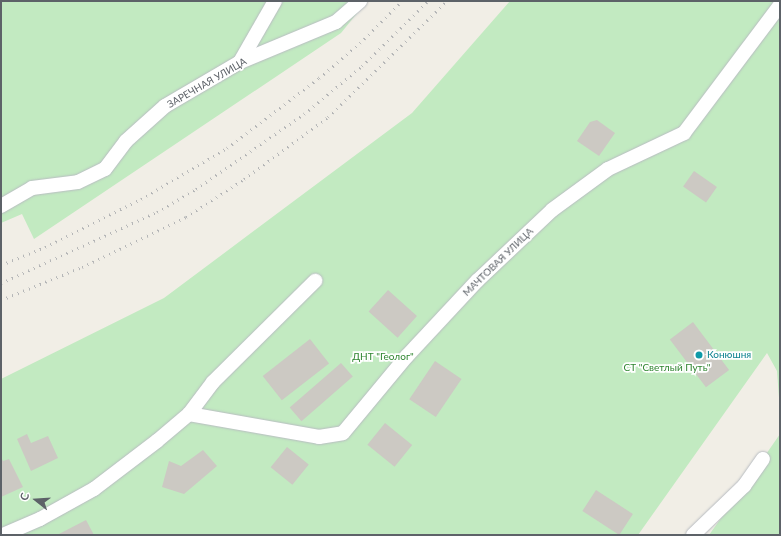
<!DOCTYPE html>
<html>
<head>
<meta charset="utf-8">
<style>
  body { margin:0 }
  #map { position:relative; width:781px; height:536px; overflow:hidden; background:#f1eee6; font-family:Lato,sans-serif }
  div>[style] { position:absolute }
  .green>* { inset:0; background:#c2eac1 }
  .building>* { inset:0; background:#ccc9c3; transform-origin:0 0 }
  .roads { filter:drop-shadow(0 0 1px #b8bcc1) drop-shadow(0 0 1px #b8bcc1) }
  .minor>* { height:14px; margin:-7px; padding:0 7px; transform-origin:7px; border-radius:7px; background:#fff }
  .rail>* { height:3px; margin-top:-1.5px; transform-origin:0; background:repeating-linear-gradient(90deg,#b5b6b7 0 1px,transparent 0 6px) }
  .dots>* { width:11px; height:11px; translate:-50% -50%; box-sizing:border-box; border:2px solid #fff; border-radius:50% }
  span { translate:-50% -50%; white-space:nowrap; text-align:center; line-height:1.15; -webkit-text-stroke:3.5px #fff; paint-order:stroke }
  .street-label { font-size:10px; color:#5d6268 }
  .culture-label { font-size:10px; color:#0d838f }
  .left { translate:0 -50%; text-align:left }
  .park-label { font-size:10px; color:#2f8530 }
  .frame { position:absolute; inset:0; border:2px solid #5d6268; pointer-events:none }
  .north { position:absolute; left:16px; top:480px; width:40px; height:40px; -webkit-text-stroke:3px #fff; paint-order:stroke; rotate:287deg; font-size:11px; font-weight:700; line-height:16px; text-align:center; color:#5d6268 }
  .north::after { content:''; display:block; margin:auto; width:14px; height:18px; background:#5d6268; clip-path:polygon(50% 0,100% 100%,50% 72%,0 100%) }
</style>
</head>
<body>
<div id="map">
  <div class="green">
    <div style="clip-path:polygon(1px 1px,367px 1px,341px 33px,34px 239px,22px 214px,1px 223px)"></div>
    <div style="clip-path:polygon(510px 1px,780px 1px,780px 411px,777px 371px,767px 353px,638px 535px,1px 535px,1px 379px,164px 298px,412px 113px)"></div>
    <div style="clip-path:polygon(780px 434px,780px 535px,709px 535px,744px 486px)"></div>
  </div>
  <div class="building">
    <div style="clip-path:polygon(597px 120px,615px 133px,599px 156px,577px 141px,590px 122px)"></div>
    <div style="left:694px;top:171px;width:28px;height:19px;rotate:35deg"></div>
    <div style="left:388px;top:290px;width:39px;height:29px;rotate:42deg"></div>
    <div style="left:693px;top:322px;width:60px;height:29px;rotate:53deg"></div>
    <div style="left:310px;top:339px;width:31px;height:60px;rotate:52deg"></div>
    <div style="left:435px;top:361px;width:32px;height:46px;rotate:34deg"></div>
    <div style="left:341px;top:363px;width:18px;height:68px;rotate:49deg"></div>
    <div style="left:385px;top:423px;width:35px;height:28px;rotate:39deg"></div>
    <div style="clip-path:polygon(27px 434px,31px 443px,48px 436px,58px 458px,31px 471px,17px 439px)"></div>
    <div style="left:287px;top:447px;width:28px;height:26px;rotate:39deg"></div>
    <div style="clip-path:polygon(203px 450px,217px 466px,184px 494px,162px 487px,169px 461px,181px 466px)"></div>
    <div style="clip-path:polygon(1px 457px,3px 461px,9px 459px,23px 487px,1px 497px)"></div>
    <div style="left:596px;top:490px;width:44px;height:25px;rotate:33deg"></div>
    <div style="clip-path:polygon(86px 520px,94px 535px,57px 535px)"></div>
  </div>
  <div class="roads">
    <div class="minor">
      <div style="left:240px;top:62px;width:70px;rotate:-60.2deg"></div>
      <div style="left:1px;top:206px;width:36px;rotate:-30deg"></div>
      <div style="left:32px;top:188px;width:46px;rotate:-7.4deg"></div>
      <div style="left:78px;top:182px;width:30px;rotate:-26deg"></div>
      <div style="left:105px;top:169px;width:35px;rotate:-53deg"></div>
      <div style="left:126px;top:141px;width:52px;rotate:-41.9deg"></div>
      <div style="left:165px;top:106px;width:87px;rotate:-30.4deg"></div>
      <div style="left:240px;top:62px;width:104px;rotate:-22.6deg"></div>
      <div style="left:336px;top:22px;width:32px;rotate:-41deg"></div>
      <div style="left:189px;top:414px;width:132px;rotate:10deg"></div>
      <div style="left:319px;top:437px;width:24px;rotate:-9deg"></div>
      <div style="left:343px;top:433px;width:100px;rotate:-50.3deg"></div>
      <div style="left:407px;top:356px;width:103px;rotate:-47deg"></div>
      <div style="left:477px;top:281px;width:103px;rotate:-43.4deg"></div>
      <div style="left:552px;top:210px;width:69px;rotate:-36.2deg"></div>
      <div style="left:608px;top:169px;width:84px;rotate:-25.3deg"></div>
      <div style="left:684px;top:133px;width:160px;rotate:-53.1deg"></div>
      <div style="left:3px;top:535px;width:40px;rotate:-23.4deg"></div>
      <div style="left:40px;top:519px;width:62px;rotate:-29.1deg"></div>
      <div style="left:94px;top:489px;width:79px;rotate:-37.3deg"></div>
      <div style="left:157px;top:441px;width:42px;rotate:-40.2deg"></div>
      <div style="left:189px;top:414px;width:40px;rotate:-53deg"></div>
      <div style="left:213px;top:382px;width:144px;rotate:-44.7deg"></div>
      <div style="left:693px;top:535px;width:71px;rotate:-43.9deg"></div>
      <div style="left:744px;top:486px;width:33px;rotate:-55deg"></div>
    </div>
  </div>
  <div class="rail">
    <div style="left:1px;top:265px;width:48px;rotate:-22.2deg"></div>
    <div style="left:45px;top:247px;width:107px;rotate:-26.6deg"></div>
    <div style="left:141px;top:199px;width:100px;rotate:-30.7deg"></div>
    <div style="left:227px;top:148px;width:116px;rotate:-37.3deg"></div>
    <div style="left:319px;top:78px;width:54px;rotate:-40.5deg"></div>
    <div style="left:360px;top:43px;width:59px;rotate:-45deg"></div>
    <div style="left:1px;top:283px;width:171px;rotate:-24.5deg"></div>
    <div style="left:157px;top:212px;width:45px;rotate:-30.5deg"></div>
    <div style="left:196px;top:189px;width:131px;rotate:-34.8deg"></div>
    <div style="left:304px;top:114px;width:75px;rotate:-39.6deg"></div>
    <div style="left:362px;top:66px;width:93px;rotate:-44.6deg"></div>
    <div style="left:1px;top:300px;width:87px;rotate:-22.2deg"></div>
    <div style="left:82px;top:267px;width:115px;rotate:-25.7deg"></div>
    <div style="left:186px;top:217px;width:69px;rotate:-33.2deg"></div>
    <div style="left:244px;top:179px;width:104px;rotate:-36.4deg"></div>
    <div style="left:328px;top:117px;width:166px;rotate:-44.3deg"></div>
  </div>
  <div class="dots">
    <div style="left:699px;top:355px;background:#0f9aa8"></div>
  </div>
  <div class="street-label">
    <span style="left:207px;top:83px;rotate:-30deg">ЗАРЕЧНАЯ УЛИЦА</span>
    <span style="left:498px;top:262px;rotate:-44deg">МАЧТОВАЯ УЛИЦА</span>
  </div>
  <div class="culture-label">
    <span class="left" style="left:707px;top:355px">Конюшня</span>
  </div>
  <div class="park-label">
    <span style="left:383px;top:357px">ДНТ "Геолог"</span>
    <span style="left:667px;top:368px">СТ "Светлый Путь"</span>
  </div>
  <div class="frame"></div>
  <div class="north">С</div>
</div>
</body>
</html>
